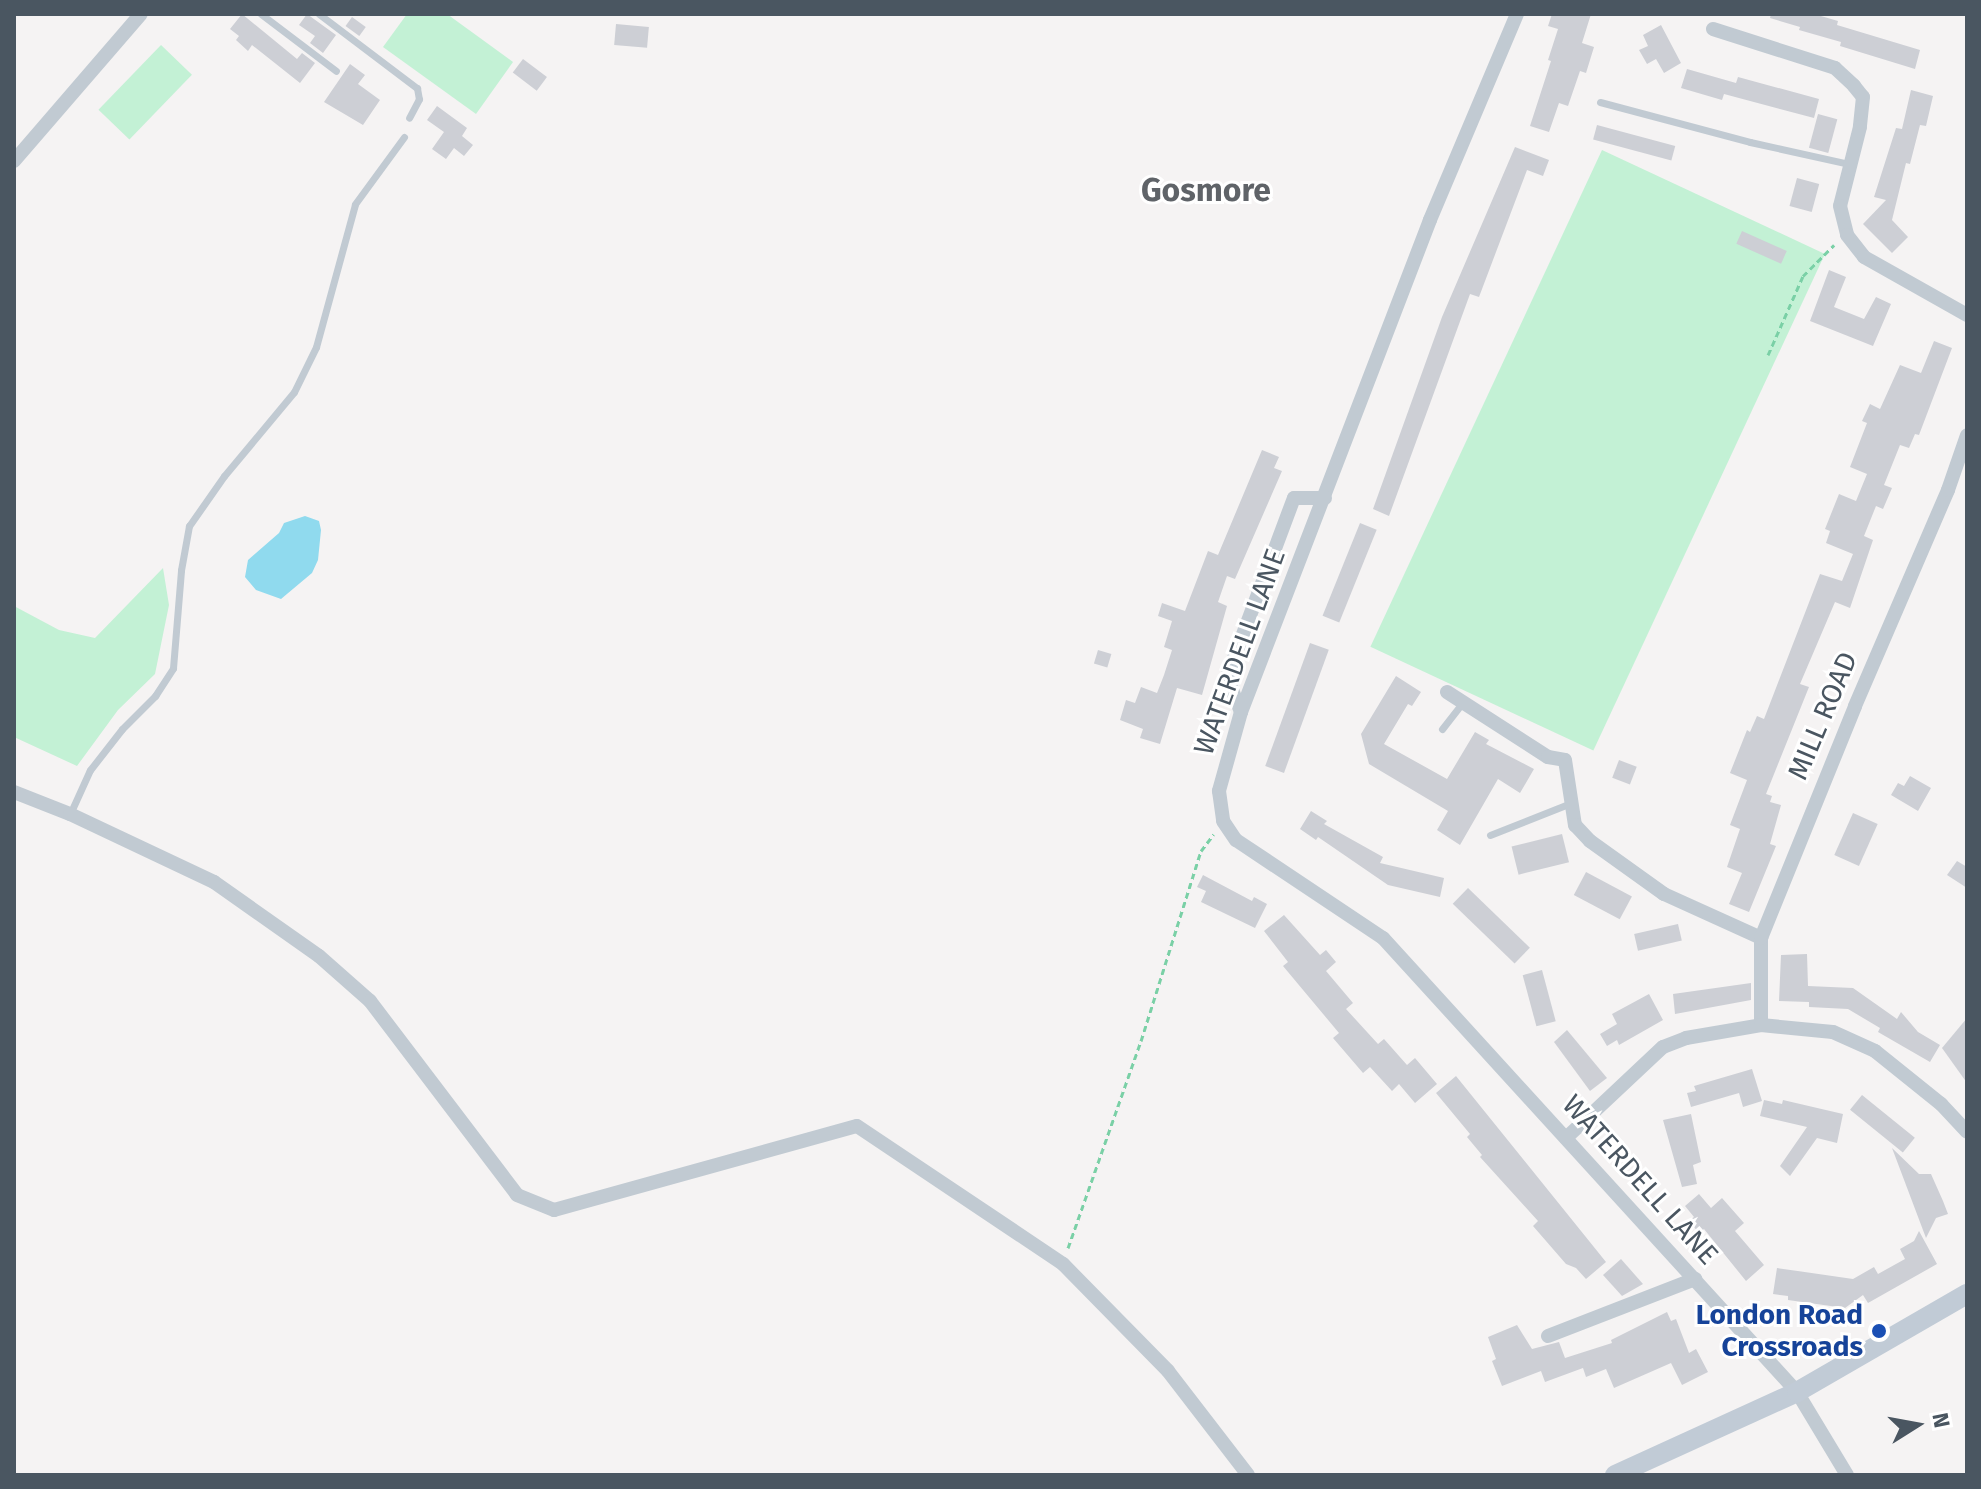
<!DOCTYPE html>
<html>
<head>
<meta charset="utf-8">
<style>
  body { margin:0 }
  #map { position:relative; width:1981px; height:1489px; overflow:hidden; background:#f5f3f3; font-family:"Fira Sans",sans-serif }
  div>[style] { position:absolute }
  .green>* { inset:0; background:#c3f1d5; transform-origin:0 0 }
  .water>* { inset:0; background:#90daee }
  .building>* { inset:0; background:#cdcfd5; transform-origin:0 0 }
  .path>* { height:3px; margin-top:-1.5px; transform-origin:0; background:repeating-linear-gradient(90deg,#7ad0a6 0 6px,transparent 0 10px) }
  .service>* { height:7px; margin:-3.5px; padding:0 3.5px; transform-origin:3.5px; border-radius:3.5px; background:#c1cad2 }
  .minor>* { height:14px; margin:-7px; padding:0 7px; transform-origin:7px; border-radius:7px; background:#c1cad2 }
  .secondary>* { height:20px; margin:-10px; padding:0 10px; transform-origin:10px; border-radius:10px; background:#c1cbd6 }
  .dots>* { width:22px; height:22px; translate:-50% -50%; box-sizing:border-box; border:4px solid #fff; border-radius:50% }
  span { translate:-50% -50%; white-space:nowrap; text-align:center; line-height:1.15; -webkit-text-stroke:6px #fff; paint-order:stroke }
  .street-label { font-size:28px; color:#4a5661 }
  .transit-label { font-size:28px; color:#164399; font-weight:700 }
  .right { translate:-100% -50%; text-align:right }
  .quarter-label { font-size:32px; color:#5f6368; font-weight:700 }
  .frame { position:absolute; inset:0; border:16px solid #4a5661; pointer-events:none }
  .north { position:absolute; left:1877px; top:1385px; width:80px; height:80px; -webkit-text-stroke:6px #fff; paint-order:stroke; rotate:79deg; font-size:22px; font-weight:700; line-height:32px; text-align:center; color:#4a5661 }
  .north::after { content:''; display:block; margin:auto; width:28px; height:36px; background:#4a5661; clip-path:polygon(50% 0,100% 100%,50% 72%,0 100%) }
</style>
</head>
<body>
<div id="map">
  <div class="green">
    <div style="clip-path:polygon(407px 14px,447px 14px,513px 62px,476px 114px,383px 47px)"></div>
    <div style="left:161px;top:45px;width:43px;height:90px;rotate:44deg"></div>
    <div style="left:1602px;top:150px;width:246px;height:548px;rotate:25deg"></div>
    <div style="clip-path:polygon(163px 568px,169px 605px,155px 674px,118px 710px,77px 766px,14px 737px,14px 606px,59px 630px,95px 638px)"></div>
  </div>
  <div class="water">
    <div style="clip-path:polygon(305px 516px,319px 521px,321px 530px,318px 560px,312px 573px,281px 599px,256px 590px,245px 577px,248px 560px,279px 533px,284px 523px)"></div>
  </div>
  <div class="building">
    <div style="clip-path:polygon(242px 14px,297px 59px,302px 53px,315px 63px,300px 83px,252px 45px,248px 51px,236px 40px,239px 36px,230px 29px)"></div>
    <div style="clip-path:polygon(307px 14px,336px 35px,323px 53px,310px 43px,315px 36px,299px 25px)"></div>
    <div style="clip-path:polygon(1552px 14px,1591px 14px,1582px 43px,1594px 47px,1586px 73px,1580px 71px,1568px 106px,1559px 103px,1549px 132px,1530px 126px,1551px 61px,1548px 60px,1558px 29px,1548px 26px)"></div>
    <div style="clip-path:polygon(1771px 14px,1814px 14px,1838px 21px,1837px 25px,1920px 50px,1915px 69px,1840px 46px,1841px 42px,1799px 30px,1800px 27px,1770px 18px)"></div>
    <div style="left:352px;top:17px;width:17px;height:11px;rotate:36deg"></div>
    <div style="left:616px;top:24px;width:33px;height:21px;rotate:5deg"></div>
    <div style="clip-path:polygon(1661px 25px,1681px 63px,1664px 73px,1656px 59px,1647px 64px,1639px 50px,1648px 46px,1643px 35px)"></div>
    <div style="left:523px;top:59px;width:30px;height:17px;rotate:37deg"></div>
    <div style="clip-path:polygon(350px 64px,365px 75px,358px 84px,380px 100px,363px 125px,324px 102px)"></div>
    <div style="clip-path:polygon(1687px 69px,1736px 83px,1738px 77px,1819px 99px,1814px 118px,1724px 94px,1722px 100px,1681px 88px)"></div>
    <div style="clip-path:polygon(1911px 90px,1933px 96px,1926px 126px,1920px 125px,1910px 164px,1906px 163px,1892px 220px,1908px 237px,1892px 253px,1863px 224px,1886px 200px,1874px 197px,1896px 128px,1902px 129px)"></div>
    <div style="clip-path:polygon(437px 106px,467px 128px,462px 136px,473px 145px,464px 156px,454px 148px,446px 159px,432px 149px,444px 132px,427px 120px)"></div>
    <div style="left:1818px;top:114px;width:20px;height:35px;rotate:15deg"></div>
    <div style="left:1597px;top:125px;width:81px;height:15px;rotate:15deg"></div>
    <div style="clip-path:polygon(1515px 147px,1549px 160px,1543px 176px,1527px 170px,1479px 297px,1470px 294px,1389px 516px,1373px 509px,1442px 317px)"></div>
    <div style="left:1797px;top:178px;width:23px;height:29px;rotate:15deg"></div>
    <div style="left:1742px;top:231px;width:49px;height:14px;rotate:24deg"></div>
    <div style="clip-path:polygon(1829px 270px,1846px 277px,1834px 307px,1864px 319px,1876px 297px,1891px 304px,1873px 346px,1810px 321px)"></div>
    <div style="clip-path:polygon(1934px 341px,1952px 348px,1919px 435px,1915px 434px,1909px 448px,1900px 445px,1884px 485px,1892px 488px,1883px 509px,1876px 506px,1864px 536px,1873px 540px,1850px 608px,1835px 602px,1800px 684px,1809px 687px,1766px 794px,1772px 796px,1770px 802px,1781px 805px,1770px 844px,1776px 846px,1749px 912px,1729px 904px,1742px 873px,1727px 867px,1740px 829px,1730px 825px,1747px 780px,1730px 773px,1747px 730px,1750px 732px,1757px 716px,1764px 719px,1820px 574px,1842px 581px,1853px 554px,1826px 543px,1830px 531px,1825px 529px,1839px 494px,1856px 501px,1867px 474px,1850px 467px,1867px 423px,1862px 421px,1870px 404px,1880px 409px,1900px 365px,1921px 373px)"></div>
    <div style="clip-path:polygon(1262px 450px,1279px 457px,1274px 468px,1282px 471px,1235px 579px,1227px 576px,1218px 602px,1227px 606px,1202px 695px,1177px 688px,1160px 744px,1140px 738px,1143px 729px,1120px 720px,1126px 700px,1135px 703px,1141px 687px,1157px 693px,1164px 675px,1172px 650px,1164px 647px,1172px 621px,1158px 616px,1162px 603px,1185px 611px,1208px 551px,1218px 555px)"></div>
    <div style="left:1360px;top:523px;width:18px;height:100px;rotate:22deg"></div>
    <div style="left:1310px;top:643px;width:20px;height:131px;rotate:20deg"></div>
    <div style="left:1098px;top:650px;width:14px;height:14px;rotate:17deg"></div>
    <div style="clip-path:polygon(1396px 676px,1421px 692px,1412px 706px,1408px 704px,1384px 744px,1447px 779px,1475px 732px,1489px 740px,1486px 744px,1534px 769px,1520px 793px,1498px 779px,1460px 845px,1437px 830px,1448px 811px,1369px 764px,1361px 734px)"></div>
    <div style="left:1619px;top:760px;width:19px;height:19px;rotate:21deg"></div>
    <div style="clip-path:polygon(1910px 776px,1931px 788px,1918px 811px,1891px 795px,1898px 783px,1904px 786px)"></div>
    <div style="clip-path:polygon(1311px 811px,1327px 821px,1324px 824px,1383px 857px,1380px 863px,1444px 878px,1440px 897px,1388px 885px,1318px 837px,1316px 840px,1300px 829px)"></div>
    <div style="left:1853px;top:813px;width:27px;height:46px;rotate:24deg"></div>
    <div style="left:1562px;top:834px;width:29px;height:52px;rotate:76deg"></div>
    <div style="clip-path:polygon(1957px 861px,1967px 867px,1967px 888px,1947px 875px)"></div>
    <div style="left:1586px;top:872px;width:52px;height:26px;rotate:28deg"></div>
    <div style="clip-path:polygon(1203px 875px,1252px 901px,1254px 897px,1267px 904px,1255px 928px,1201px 902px,1206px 891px,1197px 887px)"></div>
    <div style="left:1468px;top:888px;width:86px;height:22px;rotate:44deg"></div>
    <div style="clip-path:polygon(1284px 915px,1320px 955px,1326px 950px,1336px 962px,1326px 971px,1353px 1003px,1346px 1009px,1378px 1044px,1384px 1039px,1407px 1065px,1415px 1058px,1437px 1084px,1415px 1103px,1399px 1084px,1392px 1091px,1370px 1067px,1363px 1073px,1333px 1038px,1339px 1033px,1283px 966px,1288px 962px,1264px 931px)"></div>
    <div style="left:1678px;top:924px;width:17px;height:45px;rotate:77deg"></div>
    <div style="clip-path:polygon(1807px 954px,1808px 986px,1853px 988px,1897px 1019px,1901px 1012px,1918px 1032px,1940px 1045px,1930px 1062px,1878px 1032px,1880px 1028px,1848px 1009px,1809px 1007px,1809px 1002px,1779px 1001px,1781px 955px)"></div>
    <div style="left:1542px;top:970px;width:53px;height:20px;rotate:75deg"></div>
    <div style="clip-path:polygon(1751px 983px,1751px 1000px,1675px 1014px,1673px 994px)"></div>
    <div style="clip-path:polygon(1649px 994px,1663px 1020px,1619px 1045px,1617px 1040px,1607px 1046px,1600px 1034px,1617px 1024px,1612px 1014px)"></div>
    <div style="clip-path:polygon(1967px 1018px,1967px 1083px,1942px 1048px)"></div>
    <div style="clip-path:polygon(1567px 1030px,1607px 1078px,1590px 1091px,1554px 1042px)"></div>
    <div style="clip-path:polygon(1752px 1069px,1762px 1101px,1743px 1107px,1739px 1093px,1691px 1107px,1687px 1093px,1696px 1091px,1694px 1086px)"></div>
    <div style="clip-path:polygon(1456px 1076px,1606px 1262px,1586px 1279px,1576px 1268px,1566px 1264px,1533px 1226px,1538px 1221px,1480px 1157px,1482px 1155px,1467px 1137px,1470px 1134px,1436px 1093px)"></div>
    <div style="left:1862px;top:1095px;width:68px;height:19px;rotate:39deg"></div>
    <div style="clip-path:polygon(1764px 1100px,1782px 1104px,1783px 1100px,1843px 1114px,1837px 1143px,1817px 1138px,1790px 1176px,1780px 1166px,1807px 1127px,1760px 1116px)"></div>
    <div style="clip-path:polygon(1691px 1114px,1701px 1162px,1693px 1165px,1697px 1184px,1682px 1187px,1663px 1120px)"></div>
    <div style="clip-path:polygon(1892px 1148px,1919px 1174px,1931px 1174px,1943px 1201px,1948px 1214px,1936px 1218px,1926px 1238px)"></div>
    <div style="clip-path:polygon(1699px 1194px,1711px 1208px,1722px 1198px,1744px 1223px,1735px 1231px,1764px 1265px,1746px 1281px,1704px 1229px,1699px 1233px,1689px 1221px,1694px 1217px,1685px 1206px)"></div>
    <div style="clip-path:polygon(1919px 1231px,1937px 1264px,1868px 1303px,1863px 1295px,1845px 1308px,1788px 1300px,1788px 1296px,1773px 1294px,1777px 1268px,1853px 1279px,1874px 1267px,1878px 1274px,1905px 1259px,1900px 1249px,1914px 1241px)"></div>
    <div style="clip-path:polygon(1621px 1259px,1643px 1284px,1622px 1296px,1603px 1275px)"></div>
    <div style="clip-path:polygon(1667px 1312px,1671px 1321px,1676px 1319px,1689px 1353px,1696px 1349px,1708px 1372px,1682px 1385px,1671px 1363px,1614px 1388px,1606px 1369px,1586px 1377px,1583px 1368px,1545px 1382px,1541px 1371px,1502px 1386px,1492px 1361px,1496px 1359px,1488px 1337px,1517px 1325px,1532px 1349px,1559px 1342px,1565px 1358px,1612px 1343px,1611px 1340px)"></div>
  </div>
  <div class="path">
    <div style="left:1768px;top:355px;width:86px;rotate:-66.1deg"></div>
    <div style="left:1803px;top:276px;width:44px;rotate:-45deg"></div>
    <div style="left:1068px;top:1248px;width:219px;rotate:-70.6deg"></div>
    <div style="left:1141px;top:1041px;width:199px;rotate:-72.5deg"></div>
    <div style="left:1201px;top:851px;width:21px;rotate:-53deg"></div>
  </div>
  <div class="service">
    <div style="left:261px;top:14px;width:94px;rotate:37.2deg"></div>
    <div style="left:319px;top:14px;width:123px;rotate:37.1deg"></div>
    <div style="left:417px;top:88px;width:11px;rotate:80deg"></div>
    <div style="left:419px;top:99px;width:21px;rotate:118deg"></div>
    <div style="left:1600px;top:102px;width:155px;rotate:14.9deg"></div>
    <div style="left:1750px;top:142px;width:101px;rotate:12.5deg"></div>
    <div style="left:1442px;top:729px;width:34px;rotate:-52deg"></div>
    <div style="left:70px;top:814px;width:48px;rotate:-65.6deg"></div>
    <div style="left:90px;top:770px;width:52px;rotate:-52deg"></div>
    <div style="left:122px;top:729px;width:47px;rotate:-45deg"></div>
    <div style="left:155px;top:696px;width:33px;rotate:-57deg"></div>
    <div style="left:173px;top:668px;width:98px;rotate:-85.3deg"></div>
    <div style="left:181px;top:570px;width:45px;rotate:-79.7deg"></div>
    <div style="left:189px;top:526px;width:61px;rotate:-55deg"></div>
    <div style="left:224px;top:476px;width:109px;rotate:-50.2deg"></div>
    <div style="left:294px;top:392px;width:50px;rotate:-63.9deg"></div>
    <div style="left:316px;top:347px;width:148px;rotate:-74.7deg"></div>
    <div style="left:355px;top:204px;width:83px;rotate:-53.8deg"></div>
    <div style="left:1490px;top:835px;width:87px;rotate:-21.6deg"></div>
  </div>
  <div class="minor">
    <div style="left:1517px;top:14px;width:224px;rotate:112.9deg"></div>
    <div style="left:1430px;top:220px;width:527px;rotate:111.01deg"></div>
    <div style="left:1241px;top:712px;width:82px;rotate:105.6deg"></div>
    <div style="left:1219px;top:791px;width:30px;rotate:82deg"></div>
    <div style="left:1223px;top:821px;width:23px;rotate:56deg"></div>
    <div style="left:1236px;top:840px;width:177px;rotate:33.7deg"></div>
    <div style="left:1383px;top:938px;width:614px;rotate:47.64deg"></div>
    <div style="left:1797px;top:1392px;width:97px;rotate:58.9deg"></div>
    <div style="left:1713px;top:29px;width:128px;rotate:17.7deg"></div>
    <div style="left:1835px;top:68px;width:26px;rotate:43deg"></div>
    <div style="left:1854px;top:86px;width:14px;rotate:51deg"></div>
    <div style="left:1863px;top:97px;width:30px;rotate:96deg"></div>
    <div style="left:1860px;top:127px;width:81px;rotate:104.2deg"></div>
    <div style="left:1840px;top:206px;width:30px;rotate:76deg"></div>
    <div style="left:1847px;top:235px;width:28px;rotate:52deg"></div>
    <div style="left:1864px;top:257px;width:118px;rotate:29.4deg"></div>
    <div style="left:14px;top:161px;width:194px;rotate:-49.2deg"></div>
    <div style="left:1447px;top:692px;width:120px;rotate:32.8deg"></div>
    <div style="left:1548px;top:757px;width:17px;rotate:10deg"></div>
    <div style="left:1565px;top:760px;width:66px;rotate:81.3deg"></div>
    <div style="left:1575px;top:825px;width:22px;rotate:47deg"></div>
    <div style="left:1590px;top:841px;width:91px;rotate:35.6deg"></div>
    <div style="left:1664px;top:894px;width:107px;rotate:24.4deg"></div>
    <div style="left:1241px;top:712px;width:38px;rotate:-112deg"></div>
    <div style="left:1227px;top:677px;width:191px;rotate:-69.5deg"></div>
    <div style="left:1294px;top:498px;width:31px"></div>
    <div style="left:14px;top:792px;width:60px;rotate:21.4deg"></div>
    <div style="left:70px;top:814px;width:159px;rotate:25.3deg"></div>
    <div style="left:214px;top:882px;width:128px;rotate:35.2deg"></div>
    <div style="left:319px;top:956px;width:68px;rotate:41.4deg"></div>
    <div style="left:370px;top:1001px;width:243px;rotate:52.8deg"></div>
    <div style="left:517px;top:1195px;width:40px;rotate:22deg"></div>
    <div style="left:554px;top:1210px;width:314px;rotate:-15.5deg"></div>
    <div style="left:857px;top:1126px;width:248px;rotate:33.8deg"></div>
    <div style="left:1063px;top:1264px;width:150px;rotate:45.5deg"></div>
    <div style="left:1168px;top:1371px;width:131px;rotate:52.4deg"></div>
    <div style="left:1761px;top:1025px;width:87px;rotate:-90deg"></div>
    <div style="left:1761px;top:938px;width:250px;rotate:-67.9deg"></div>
    <div style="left:1855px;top:706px;width:235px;rotate:-66.7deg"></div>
    <div style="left:1948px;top:490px;width:58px;rotate:-70.9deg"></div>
    <div style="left:1566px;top:1138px;width:133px;rotate:-43.2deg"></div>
    <div style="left:1663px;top:1047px;width:25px;rotate:-21deg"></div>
    <div style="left:1686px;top:1038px;width:76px;rotate:-9.8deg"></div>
    <div style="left:1761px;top:1025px;width:72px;rotate:5.6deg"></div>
    <div style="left:1833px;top:1032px;width:46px;rotate:24.3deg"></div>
    <div style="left:1875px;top:1051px;width:85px;rotate:38.8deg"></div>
    <div style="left:1941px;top:1104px;width:38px;rotate:47deg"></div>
    <div style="left:1548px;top:1336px;width:158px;rotate:-21.2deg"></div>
  </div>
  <div class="secondary">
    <div style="left:1615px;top:1475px;width:200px;rotate:-24.5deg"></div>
    <div style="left:1797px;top:1392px;width:196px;rotate:-30deg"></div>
  </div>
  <div class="dots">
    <div style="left:1879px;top:1331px;background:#1a4fb4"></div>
  </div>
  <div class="street-label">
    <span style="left:1240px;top:652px;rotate:-70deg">WATERDELL LANE</span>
    <span style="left:1823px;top:716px;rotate:-67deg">MILL ROAD</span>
    <span style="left:1640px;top:1180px;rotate:48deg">WATERDELL LANE</span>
  </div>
  <div class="transit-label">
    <span class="right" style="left:1863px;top:1331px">London Road<br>Crossroads</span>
  </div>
  <div class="quarter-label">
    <span style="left:1206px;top:190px">Gosmore</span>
  </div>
  <div class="frame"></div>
  <div class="north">N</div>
</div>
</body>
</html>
